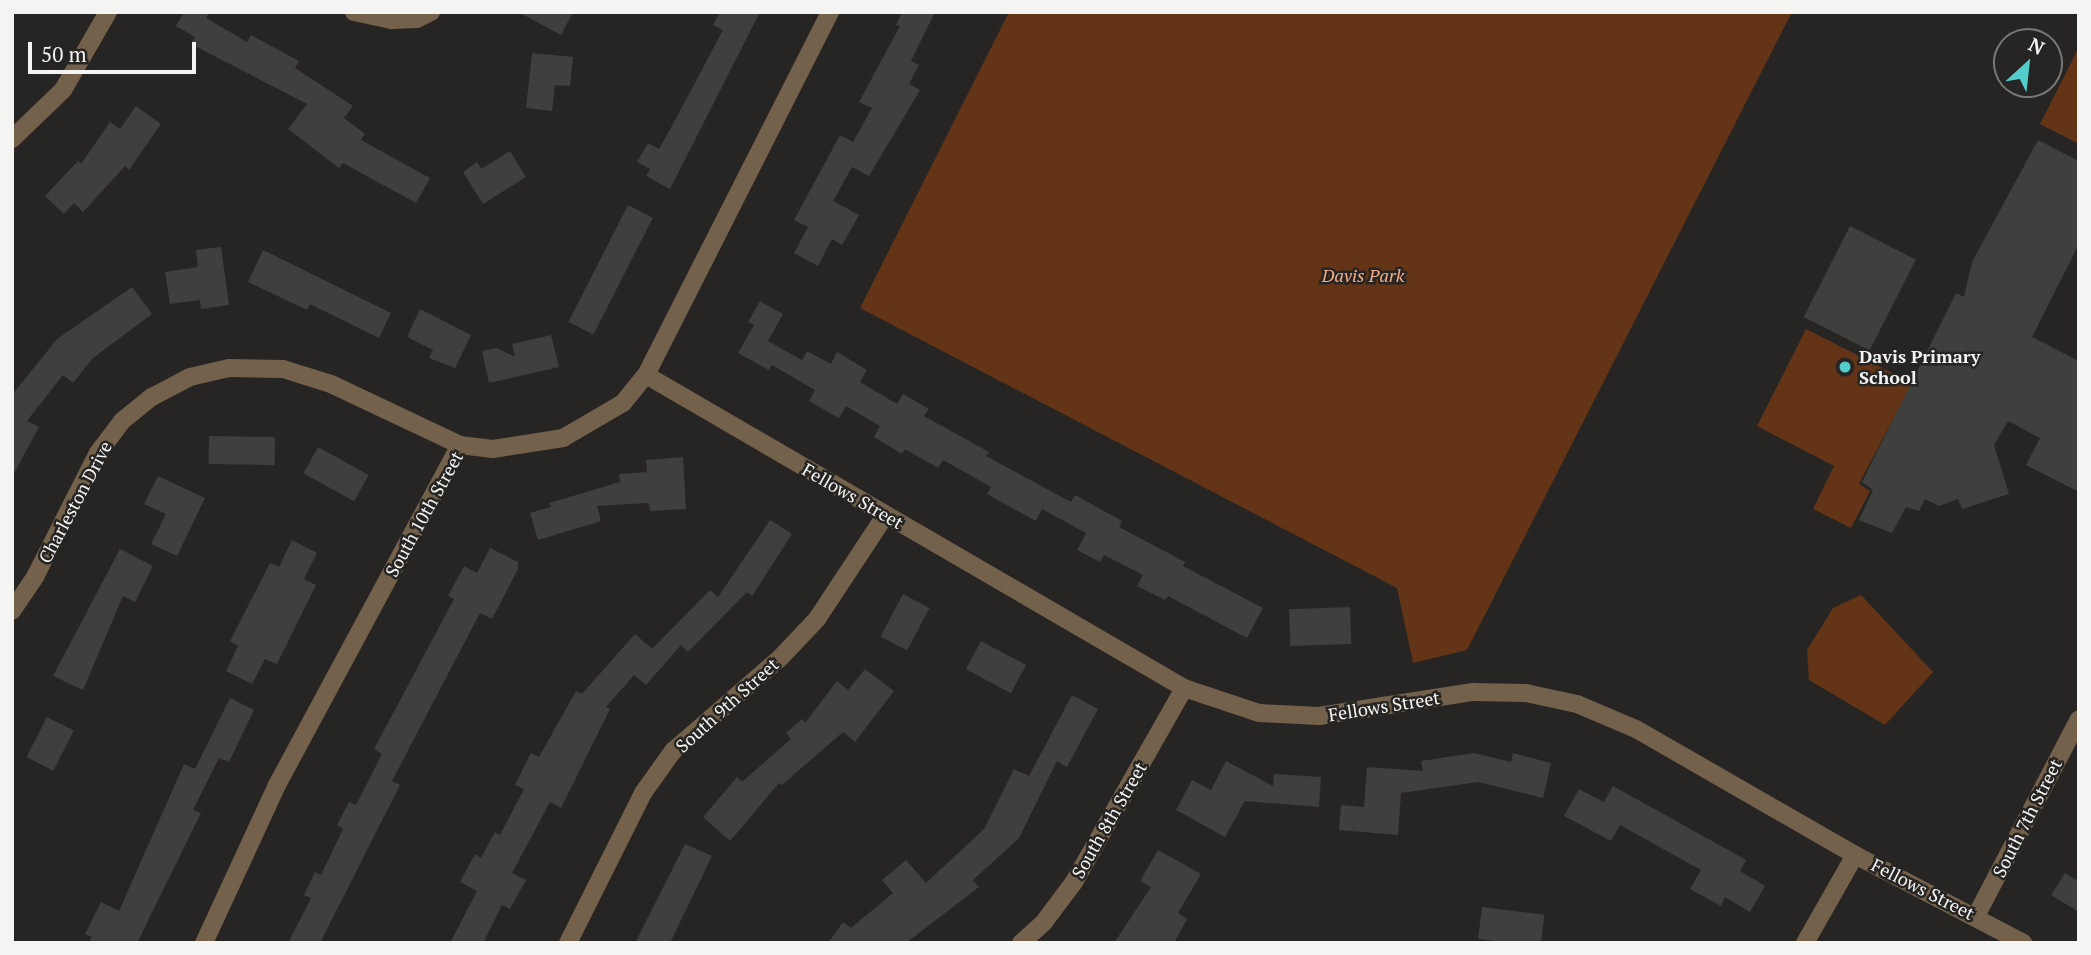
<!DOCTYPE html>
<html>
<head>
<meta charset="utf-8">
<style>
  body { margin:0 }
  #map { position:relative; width:2091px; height:955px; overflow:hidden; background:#262523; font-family:"PT Serif",serif }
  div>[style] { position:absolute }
  .green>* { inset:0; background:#643417 }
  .building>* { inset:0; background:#3f3f3d; transform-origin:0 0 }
  .minor>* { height:18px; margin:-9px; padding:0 9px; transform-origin:9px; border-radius:9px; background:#74614b }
  .dots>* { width:19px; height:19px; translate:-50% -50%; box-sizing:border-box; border:4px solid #262523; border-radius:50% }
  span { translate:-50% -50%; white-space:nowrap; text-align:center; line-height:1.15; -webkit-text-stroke:5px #262523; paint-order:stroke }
  .park-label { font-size:18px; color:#f4ad88; font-style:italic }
  .poi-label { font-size:18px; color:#f4f4f2; font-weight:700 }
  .left { translate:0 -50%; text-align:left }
  .street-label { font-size:18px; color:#f4f4f2 }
  .frame { position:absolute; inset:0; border:14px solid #f4f4f2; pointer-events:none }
  .north { position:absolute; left:1993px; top:28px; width:70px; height:70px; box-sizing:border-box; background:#262523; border:2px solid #787876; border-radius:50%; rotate:27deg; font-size:19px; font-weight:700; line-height:28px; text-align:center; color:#f4f4f2 }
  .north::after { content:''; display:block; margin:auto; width:24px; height:32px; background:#52cdcc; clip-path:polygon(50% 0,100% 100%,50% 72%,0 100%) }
  .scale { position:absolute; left:28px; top:42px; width:168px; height:32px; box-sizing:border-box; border:4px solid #f4f4f2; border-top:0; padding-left:9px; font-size:21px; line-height:24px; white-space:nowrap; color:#f4f4f2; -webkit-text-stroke:5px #262523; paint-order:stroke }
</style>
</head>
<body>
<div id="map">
  <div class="green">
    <div style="clip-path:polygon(1009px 12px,1792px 12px,1467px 650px,1413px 663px,1397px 588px,860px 308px)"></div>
    <div style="clip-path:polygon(2079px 47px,2079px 144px,2040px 124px)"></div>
    <div style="clip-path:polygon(1806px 329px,1912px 383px,1859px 484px,1870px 491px,1851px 528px,1813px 509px,1834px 466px,1757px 426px)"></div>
    <div style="clip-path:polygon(1861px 595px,1933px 672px,1885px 725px,1809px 680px,1807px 650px,1833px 608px)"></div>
  </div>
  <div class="building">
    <div style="clip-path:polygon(184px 12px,210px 12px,206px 18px,247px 42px,251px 35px,299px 61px,295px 68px,353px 106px,344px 118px,365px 134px,361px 140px,430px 178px,416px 203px,343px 163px,339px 168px,288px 129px,307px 104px,191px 44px,195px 37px,176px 26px)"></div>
    <div style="clip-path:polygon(518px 12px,573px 12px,561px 35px)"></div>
    <div style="clip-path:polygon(720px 12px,760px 12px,670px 189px,646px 176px,650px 169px,637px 162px,648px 143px,659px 149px,673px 124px,723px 30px,713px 25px)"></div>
    <div style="clip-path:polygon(902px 12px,935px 12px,911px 61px,919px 65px,909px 84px,920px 90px,869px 176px,852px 167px,833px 201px,859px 215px,842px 245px,832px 239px,818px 266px,794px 253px,808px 227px,794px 220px,840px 135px,853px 142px,872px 108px,859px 102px,900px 26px,896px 25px)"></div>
    <div style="clip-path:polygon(532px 53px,573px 57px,570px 86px,555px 85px,552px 111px,526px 108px)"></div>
    <div style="clip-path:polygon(136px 106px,161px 124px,129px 170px,125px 166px,83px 212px,74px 203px,64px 214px,45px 196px,78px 161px,81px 164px,110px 122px,120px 129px)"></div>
    <div style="clip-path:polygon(2038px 140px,2079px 161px,2079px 244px,2032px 337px,2079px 361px,2079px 492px,2026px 465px,2040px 438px,2008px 421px,1994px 445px,2009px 494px,1962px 509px,1958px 499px,1939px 506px,1925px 499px,1919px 511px,1906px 507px,1892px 533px,1859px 520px,1873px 490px,1862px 482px,1956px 293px,1964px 297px,1972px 262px)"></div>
    <div style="clip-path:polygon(510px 151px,526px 177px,483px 204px,463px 172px,477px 162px,481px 169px)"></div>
    <div style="left:628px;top:205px;width:28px;height:131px;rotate:27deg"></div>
    <div style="left:1850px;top:226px;width:74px;height:102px;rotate:27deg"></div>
    <div style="clip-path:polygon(221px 247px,229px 305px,201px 309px,200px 300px,170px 304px,165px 272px,198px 267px,196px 250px)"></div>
    <div style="clip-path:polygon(263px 250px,391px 313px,379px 338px,310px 304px,307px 310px,248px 282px)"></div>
    <div style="clip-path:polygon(132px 287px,152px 314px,93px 358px,73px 383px,63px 375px,27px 421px,39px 427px,12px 477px,12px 395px,57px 339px)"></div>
    <div style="clip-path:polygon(760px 301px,783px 314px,768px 341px,802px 360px,807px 351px,831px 364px,837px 352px,867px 370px,860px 382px,897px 404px,903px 394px,929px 409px,924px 416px,989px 452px,986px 456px,1071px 502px,1075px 495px,1122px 521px,1119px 527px,1185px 562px,1183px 566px,1263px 608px,1247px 638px,1168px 596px,1165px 600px,1137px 586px,1143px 575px,1104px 555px,1100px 562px,1077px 550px,1086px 533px,1042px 509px,1036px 521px,987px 494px,991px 487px,943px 460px,938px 468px,905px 449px,902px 454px,874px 437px,880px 426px,846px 406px,839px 418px,809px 401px,815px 390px,772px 365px,769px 370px,738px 353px,754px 325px,748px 322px)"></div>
    <div style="clip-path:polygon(420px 309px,471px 335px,455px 368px,429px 358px,433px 350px,407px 337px)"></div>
    <div style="clip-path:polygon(551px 335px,559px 367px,489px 383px,482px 351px,497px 348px,515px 357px,512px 344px)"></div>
    <div style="left:209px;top:436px;width:66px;height:28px;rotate:1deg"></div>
    <div style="left:318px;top:447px;width:58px;height:30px;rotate:29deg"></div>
    <div style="clip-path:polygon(683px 457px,686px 509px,650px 511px,649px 503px,597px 506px,601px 521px,538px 540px,530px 513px,551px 507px,549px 503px,620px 482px,619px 474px,647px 472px,646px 460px)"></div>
    <div style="clip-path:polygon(158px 476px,205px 498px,177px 556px,151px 544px,166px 514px,144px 504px)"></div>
    <div style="clip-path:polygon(770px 520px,792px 534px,752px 596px,747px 592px,688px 652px,681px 645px,646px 685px,634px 675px,606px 707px,610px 709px,561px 808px,550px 802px,512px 873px,526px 880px,510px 909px,502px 905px,483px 943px,450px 943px,477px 891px,460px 882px,475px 854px,481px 858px,495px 832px,500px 835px,524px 789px,515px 785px,531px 753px,539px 757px,576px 691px,582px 694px,635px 634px,652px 649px,710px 590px,718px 597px)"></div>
    <div style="clip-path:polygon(292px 540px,317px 553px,304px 579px,316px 585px,277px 664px,265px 659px,252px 684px,226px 671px,238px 646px,230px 641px,270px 563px,279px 567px)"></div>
    <div style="clip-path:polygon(490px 548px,518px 562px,518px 569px,492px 619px,480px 613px,392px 781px,400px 785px,320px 943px,288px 943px,311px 898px,304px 895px,315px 872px,321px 875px,343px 829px,337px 825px,349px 802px,356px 805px,382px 754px,374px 749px,454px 599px,448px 596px,464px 566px,477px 573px)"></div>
    <div style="clip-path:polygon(120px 549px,153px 566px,135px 602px,123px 596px,83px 690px,53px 676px)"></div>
    <div style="left:903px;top:594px;width:30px;height:48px;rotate:28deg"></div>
    <div style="left:1350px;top:607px;width:37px;height:61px;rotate:88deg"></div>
    <div style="left:981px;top:641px;width:51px;height:32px;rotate:28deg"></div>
    <div style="clip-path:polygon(865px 669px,894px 691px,855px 742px,843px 732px,782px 785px,779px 783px,730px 841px,703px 817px,737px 777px,742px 782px,791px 739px,786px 733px,802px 719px,805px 723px,837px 681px,848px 690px)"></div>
    <div style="clip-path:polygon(1072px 695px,1098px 709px,1067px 767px,1057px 761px,1019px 838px,973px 880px,979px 887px,906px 943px,828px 943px,843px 922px,851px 928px,893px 893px,882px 880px,906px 860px,926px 883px,984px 829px,1014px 769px,1029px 776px)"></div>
    <div style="clip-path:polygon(230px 698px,254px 710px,229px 762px,219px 758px,193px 810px,201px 813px,137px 943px,89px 943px,92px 937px,85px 934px,101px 902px,119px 911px,184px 764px,195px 769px)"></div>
    <div style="left:47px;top:717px;width:30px;height:45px;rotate:27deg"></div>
    <div style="clip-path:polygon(1474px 753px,1511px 762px,1513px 753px,1551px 763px,1543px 798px,1478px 782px,1401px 793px,1398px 835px,1339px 830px,1341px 805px,1364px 807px,1367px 767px,1423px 771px,1421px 761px)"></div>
    <div style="clip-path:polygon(1226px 761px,1273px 786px,1274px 774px,1321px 777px,1319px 807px,1245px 801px,1225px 837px,1176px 810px,1192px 780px,1211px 790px)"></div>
    <div style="clip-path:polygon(1613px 786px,1746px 860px,1740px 871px,1765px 886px,1750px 912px,1725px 897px,1721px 906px,1690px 889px,1701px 870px,1620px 825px,1611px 841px,1564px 816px,1579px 789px,1604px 802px)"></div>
    <div style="clip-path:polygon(685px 844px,712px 856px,670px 943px,635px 943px)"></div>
    <div style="clip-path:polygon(1158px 850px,1201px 874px,1178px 913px,1187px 919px,1174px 943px,1114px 943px,1151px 887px,1140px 881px)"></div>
    <div style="clip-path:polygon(2065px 873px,2079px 881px,2079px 912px,2051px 895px)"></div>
    <div style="left:1482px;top:907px;width:63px;height:32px;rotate:7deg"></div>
  </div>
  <div class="minor">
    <div style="left:354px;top:12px;width:39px;rotate:12deg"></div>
    <div style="left:392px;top:20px;width:25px;rotate:-2deg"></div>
    <div style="left:417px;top:19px;width:16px;rotate:-27deg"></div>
    <div style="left:12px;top:139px;width:71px;rotate:-43.9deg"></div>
    <div style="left:63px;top:90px;width:90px;rotate:-60deg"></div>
    <div style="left:646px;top:375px;width:622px;rotate:30.19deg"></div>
    <div style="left:1184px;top:688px;width:79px;rotate:18.4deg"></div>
    <div style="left:1259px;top:713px;width:60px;rotate:2.9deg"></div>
    <div style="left:1319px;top:716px;width:156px;rotate:-8.9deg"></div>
    <div style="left:1473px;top:692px;width:53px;rotate:1.1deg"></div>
    <div style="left:1526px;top:693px;width:52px;rotate:12.2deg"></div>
    <div style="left:1577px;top:704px;width:64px;rotate:23deg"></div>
    <div style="left:1636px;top:729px;width:253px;rotate:29.9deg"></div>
    <div style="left:1855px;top:855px;width:190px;rotate:27.6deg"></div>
    <div style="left:12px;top:611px;width:41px;rotate:-55.9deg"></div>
    <div style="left:35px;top:577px;width:139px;rotate:-63.1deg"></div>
    <div style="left:98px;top:453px;width:40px;rotate:-53deg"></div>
    <div style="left:122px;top:421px;width:38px;rotate:-39deg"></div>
    <div style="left:152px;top:397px;width:43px;rotate:-27.8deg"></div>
    <div style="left:190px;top:377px;width:40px;rotate:-13deg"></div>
    <div style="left:229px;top:368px;width:54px;rotate:1.1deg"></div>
    <div style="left:283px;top:369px;width:50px;rotate:17.4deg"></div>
    <div style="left:331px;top:384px;width:143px;rotate:25.3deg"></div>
    <div style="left:460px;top:445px;width:33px;rotate:7deg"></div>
    <div style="left:493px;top:449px;width:71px;rotate:-8.9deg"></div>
    <div style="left:563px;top:438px;width:69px;rotate:-30.3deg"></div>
    <div style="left:623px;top:403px;width:36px;rotate:-51deg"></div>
    <div style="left:646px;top:375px;width:407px;rotate:-63.1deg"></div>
    <div style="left:1976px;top:916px;width:222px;rotate:-62.4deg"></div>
    <div style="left:204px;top:943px;width:174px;rotate:-65.2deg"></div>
    <div style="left:277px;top:785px;width:386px;rotate:-61.7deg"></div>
    <div style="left:568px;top:943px;width:168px;rotate:-63.4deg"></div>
    <div style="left:643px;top:793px;width:52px;rotate:-54.5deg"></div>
    <div style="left:673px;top:751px;width:143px;rotate:-41deg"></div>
    <div style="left:781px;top:657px;width:52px;rotate:-46.5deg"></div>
    <div style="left:817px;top:619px;width:123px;rotate:-56.6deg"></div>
    <div style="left:1021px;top:943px;width:31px;rotate:-42deg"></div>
    <div style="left:1044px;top:922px;width:50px;rotate:-53.1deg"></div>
    <div style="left:1074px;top:882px;width:223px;rotate:-60.4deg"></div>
    <div style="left:1805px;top:943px;width:101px;rotate:-60.4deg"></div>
  </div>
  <div class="dots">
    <div style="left:1845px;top:367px;background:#52cdcc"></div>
  </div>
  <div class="park-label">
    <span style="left:1363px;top:275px">Davis Park</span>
  </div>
  <div class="poi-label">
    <span class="left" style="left:1859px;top:367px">Davis Primary<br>School</span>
  </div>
  <div class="street-label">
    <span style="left:853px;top:496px;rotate:30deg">Fellows Street</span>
    <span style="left:75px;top:502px;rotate:-62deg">Charleston Drive</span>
    <span style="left:424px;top:514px;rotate:-61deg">South 10th Street</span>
    <span style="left:727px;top:705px;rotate:-42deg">South 9th Street</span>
    <span style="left:1384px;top:706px;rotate:-9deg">Fellows Street</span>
    <span style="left:2027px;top:818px;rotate:-63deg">South 7th Street</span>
    <span style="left:1109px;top:820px;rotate:-60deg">South 8th Street</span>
    <span style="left:1923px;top:889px;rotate:27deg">Fellows Street</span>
  </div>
  <div class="frame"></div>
  <div class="north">N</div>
  <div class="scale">50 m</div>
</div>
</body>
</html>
